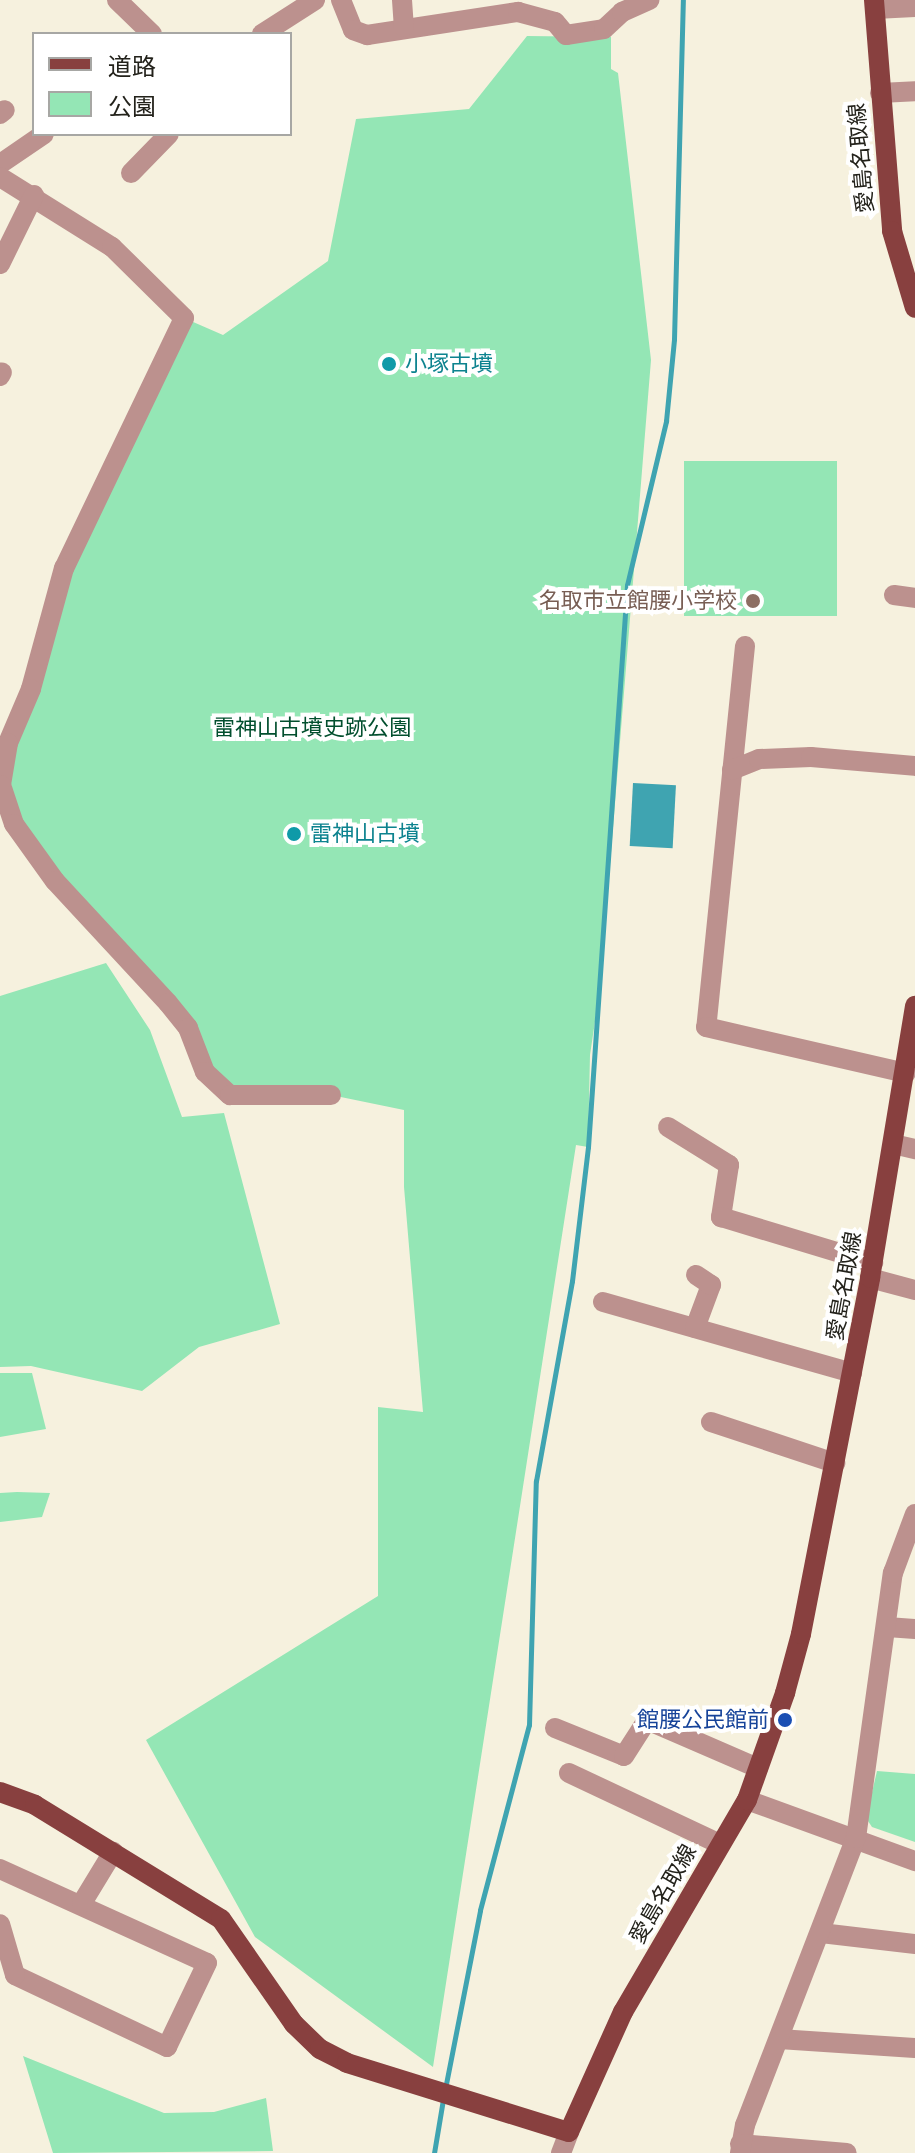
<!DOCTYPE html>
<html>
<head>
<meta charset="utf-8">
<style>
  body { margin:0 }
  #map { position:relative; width:915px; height:2153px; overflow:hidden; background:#f6f1de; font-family:"PT Sans","Noto Sans JP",sans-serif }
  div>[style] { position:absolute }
  .green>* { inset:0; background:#94e6b5; transform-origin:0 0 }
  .water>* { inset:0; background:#3fa4b1; transform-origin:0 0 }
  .stream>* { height:5px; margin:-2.5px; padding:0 2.5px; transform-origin:2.5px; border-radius:2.5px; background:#3fa4b1 }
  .minor>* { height:20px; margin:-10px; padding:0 10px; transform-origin:10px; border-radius:10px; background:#bc918e }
  .major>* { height:20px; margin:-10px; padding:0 10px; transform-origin:10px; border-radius:10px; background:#88403f }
  .dots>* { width:22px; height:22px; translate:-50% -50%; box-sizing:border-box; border:4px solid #fff; border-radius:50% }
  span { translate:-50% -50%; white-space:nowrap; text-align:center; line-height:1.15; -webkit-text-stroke:8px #fff; paint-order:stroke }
  .street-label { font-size:22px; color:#23221b }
  .culture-label { font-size:22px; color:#0d838f }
  .left { translate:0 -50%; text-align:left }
  .education-label { font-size:22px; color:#785e54 }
  .right { translate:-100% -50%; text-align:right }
  .park-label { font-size:22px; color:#024f2e }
  .transit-label { font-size:22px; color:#164399 }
  .legend { position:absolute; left:32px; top:32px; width:260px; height:104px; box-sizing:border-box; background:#fff; border:2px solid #a7a7a4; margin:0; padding:10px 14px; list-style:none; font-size:24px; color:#23221b }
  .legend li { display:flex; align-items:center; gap:16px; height:40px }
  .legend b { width:40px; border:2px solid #a7a7a4 }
</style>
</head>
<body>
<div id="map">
  <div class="green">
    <div style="clip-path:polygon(527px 36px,611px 37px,611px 69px,618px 73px,651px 360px,600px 988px,590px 1055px,588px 1147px,576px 1145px,433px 2067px,255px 1937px,146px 1740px,378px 1596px,378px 1407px,423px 1412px,404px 1187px,404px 1110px,331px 1095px,230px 1095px,14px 824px,8px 743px,64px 568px,184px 318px,223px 335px,328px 261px,356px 119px,469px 109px)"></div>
    <div style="left:837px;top:461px;width:155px;height:153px;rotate:90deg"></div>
    <div style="clip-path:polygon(106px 963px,150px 1030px,182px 1117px,224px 1113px,280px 1324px,199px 1347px,142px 1391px,31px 1366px,0 1367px,0 996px)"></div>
    <div style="clip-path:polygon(0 1373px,32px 1373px,46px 1429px,0 1437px)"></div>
    <div style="clip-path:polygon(0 1493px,17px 1492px,50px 1493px,42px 1517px,0 1522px)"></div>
    <div style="clip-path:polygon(877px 1771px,915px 1774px,915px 1842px,872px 1827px,866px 1818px)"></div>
    <div style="clip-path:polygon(23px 2056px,164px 2113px,214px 2112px,266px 2098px,273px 2151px,53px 2153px)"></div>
  </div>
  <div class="water">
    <div style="left:633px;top:783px;width:43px;height:63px;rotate:3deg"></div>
  </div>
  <div class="stream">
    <div style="left:445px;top:2089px;width:182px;rotate:-78.9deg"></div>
    <div style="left:480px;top:1910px;width:191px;rotate:-75.2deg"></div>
    <div style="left:529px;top:1725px;width:244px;rotate:-88.4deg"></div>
    <div style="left:536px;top:1481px;width:203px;rotate:-79.8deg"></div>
    <div style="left:572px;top:1281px;width:135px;rotate:-83.2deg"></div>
    <div style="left:588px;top:1147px;width:563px;rotate:-86.03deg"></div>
    <div style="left:627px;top:585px;width:169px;rotate:-76.6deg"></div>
    <div style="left:666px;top:421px;width:82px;rotate:-84.4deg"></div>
    <div style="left:674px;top:339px;width:339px;rotate:-88.5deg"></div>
    <div style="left:434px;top:2153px;width:55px;rotate:-80.5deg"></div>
  </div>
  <div class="minor">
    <div style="left:117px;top:0;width:49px;rotate:44.2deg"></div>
    <div style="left:341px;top:0;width:32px;rotate:68deg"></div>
    <div style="left:353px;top:30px;width:15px;rotate:20deg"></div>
    <div style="left:367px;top:35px;width:153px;rotate:-8.7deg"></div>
    <div style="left:518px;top:12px;width:38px;rotate:15deg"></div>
    <div style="left:555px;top:22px;width:17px;rotate:50deg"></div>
    <div style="left:566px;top:35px;width:38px;rotate:-9deg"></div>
    <div style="left:604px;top:29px;width:25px;rotate:-43deg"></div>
    <div style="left:622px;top:12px;width:30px;rotate:-24deg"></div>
    <div style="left:402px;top:0;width:27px;rotate:86deg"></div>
    <div style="left:875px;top:9px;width:40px;rotate:-2.9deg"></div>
    <div style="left:262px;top:34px;width:63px;rotate:-32.7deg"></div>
    <div style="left:880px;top:93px;width:35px;rotate:-3deg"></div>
    <div style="left:0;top:114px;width:6px;rotate:-39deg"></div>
    <div style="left:0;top:164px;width:53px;rotate:-34.3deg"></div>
    <div style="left:131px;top:173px;width:54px;rotate:-45.7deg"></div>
    <div style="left:0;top:177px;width:132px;rotate:32deg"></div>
    <div style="left:112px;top:247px;width:101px;rotate:44.6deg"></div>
    <div style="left:184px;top:318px;width:277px;rotate:115.6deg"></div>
    <div style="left:64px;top:568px;width:125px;rotate:105.3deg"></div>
    <div style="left:31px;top:689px;width:59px;rotate:113.1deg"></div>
    <div style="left:8px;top:743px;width:43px;rotate:99.5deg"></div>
    <div style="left:1px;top:785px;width:41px;rotate:71.6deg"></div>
    <div style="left:14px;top:824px;width:70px;rotate:54.3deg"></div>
    <div style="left:55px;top:881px;width:166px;rotate:47.2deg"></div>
    <div style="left:168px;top:1003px;width:32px;rotate:51deg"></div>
    <div style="left:188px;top:1028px;width:47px;rotate:68.9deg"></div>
    <div style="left:205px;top:1072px;width:34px;rotate:43deg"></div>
    <div style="left:230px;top:1095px;width:101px"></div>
    <div style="left:0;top:264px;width:77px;rotate:-63.8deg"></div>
    <div style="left:0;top:376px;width:4px;rotate:-63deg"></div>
    <div style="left:894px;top:595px;width:21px;rotate:8deg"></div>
    <div style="left:745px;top:646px;width:383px;rotate:95.8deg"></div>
    <div style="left:706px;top:1027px;width:205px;rotate:13deg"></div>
    <div style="left:732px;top:770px;width:29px;rotate:-22deg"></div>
    <div style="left:759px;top:759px;width:52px;rotate:-2.2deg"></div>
    <div style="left:811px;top:757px;width:104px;rotate:4.9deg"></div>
    <div style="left:668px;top:1127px;width:72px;rotate:31.9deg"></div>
    <div style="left:729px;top:1165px;width:53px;rotate:98.7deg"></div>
    <div style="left:721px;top:1217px;width:159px;rotate:16.8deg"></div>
    <div style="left:893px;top:1144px;width:23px;rotate:13deg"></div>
    <div style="left:870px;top:1278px;width:47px;rotate:14.9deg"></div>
    <div style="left:603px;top:1302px;width:259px;rotate:15.9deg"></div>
    <div style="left:695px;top:1328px;width:46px;rotate:-69.6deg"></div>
    <div style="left:711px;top:1285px;width:18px;rotate:-146deg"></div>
    <div style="left:711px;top:1422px;width:131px;rotate:18.3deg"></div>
    <div style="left:887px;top:1627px;width:28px;rotate:4deg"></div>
    <div style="left:555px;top:1728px;width:74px;rotate:22.1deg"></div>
    <div style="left:624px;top:1756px;width:43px;rotate:-57.4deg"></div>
    <div style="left:647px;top:1720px;width:121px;rotate:23.4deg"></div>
    <div style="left:569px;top:1773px;width:167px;rotate:25.2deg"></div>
    <div style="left:747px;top:1800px;width:179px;rotate:20deg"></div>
    <div style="left:0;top:1869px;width:227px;rotate:24.4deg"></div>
    <div style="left:207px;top:1963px;width:93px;rotate:115.5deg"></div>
    <div style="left:167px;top:2047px;width:168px;rotate:-154.7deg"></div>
    <div style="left:15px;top:1975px;width:53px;rotate:-106.4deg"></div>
    <div style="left:82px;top:1903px;width:60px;rotate:-58.7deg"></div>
    <div style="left:821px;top:1933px;width:95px;rotate:6.7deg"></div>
    <div style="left:779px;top:2039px;width:136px;rotate:3.8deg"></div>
    <div style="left:740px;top:2144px;width:107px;rotate:4.8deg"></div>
    <div style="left:561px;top:2153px;width:22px;rotate:-69deg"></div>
    <div style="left:740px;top:2153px;width:28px;rotate:-80deg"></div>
    <div style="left:745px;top:2125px;width:308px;rotate:-68.9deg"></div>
    <div style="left:856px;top:1838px;width:268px;rotate:-82.1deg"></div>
    <div style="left:893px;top:1573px;width:63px;rotate:-69.6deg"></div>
  </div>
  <div class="major">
    <div style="left:874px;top:0;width:232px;rotate:85.5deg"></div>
    <div style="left:892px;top:231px;width:80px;rotate:73.4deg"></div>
    <div style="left:0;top:1792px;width:37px;rotate:20deg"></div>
    <div style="left:35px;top:1805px;width:218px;rotate:31.5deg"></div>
    <div style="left:221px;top:1919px;width:128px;rotate:55.2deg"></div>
    <div style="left:294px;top:2024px;width:36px;rotate:44deg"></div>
    <div style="left:320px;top:2049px;width:30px;rotate:27deg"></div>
    <div style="left:347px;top:2063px;width:232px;rotate:17.3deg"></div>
    <div style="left:569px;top:2132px;width:132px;rotate:-65.8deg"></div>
    <div style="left:623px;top:2012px;width:246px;rotate:-59.7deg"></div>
    <div style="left:747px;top:1800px;width:114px;rotate:-70.4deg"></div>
    <div style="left:785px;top:1693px;width:61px;rotate:-74.8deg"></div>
    <div style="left:801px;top:1634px;width:363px;rotate:-79deg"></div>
    <div style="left:870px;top:1278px;width:276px;rotate:-80.6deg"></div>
  </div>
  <div class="dots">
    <div style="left:389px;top:364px;background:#0f9aa8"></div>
    <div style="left:753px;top:601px;background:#8d6e63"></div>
    <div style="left:294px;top:834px;background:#0f9aa8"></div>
    <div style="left:785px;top:1720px;background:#1a4fb4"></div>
  </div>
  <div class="street-label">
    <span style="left:861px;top:158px;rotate:-95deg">愛島名取線</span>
    <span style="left:844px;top:1286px;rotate:-80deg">愛島名取線</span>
    <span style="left:663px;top:1894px;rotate:-60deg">愛島名取線</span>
  </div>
  <div class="culture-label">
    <span class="left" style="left:405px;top:364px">小塚古墳</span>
    <span class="left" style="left:310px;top:834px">雷神山古墳</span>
  </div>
  <div class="education-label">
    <span class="right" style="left:737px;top:601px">名取市立館腰小学校</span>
  </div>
  <div class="park-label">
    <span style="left:312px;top:728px">雷神山古墳史跡公園</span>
  </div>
  <div class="transit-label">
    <span class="right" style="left:769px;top:1720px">館腰公民館前</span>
  </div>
  <ul class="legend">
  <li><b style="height:10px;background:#88403f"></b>道路</li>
  <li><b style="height:22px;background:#94e6b5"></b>公園</li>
  </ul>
</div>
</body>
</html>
